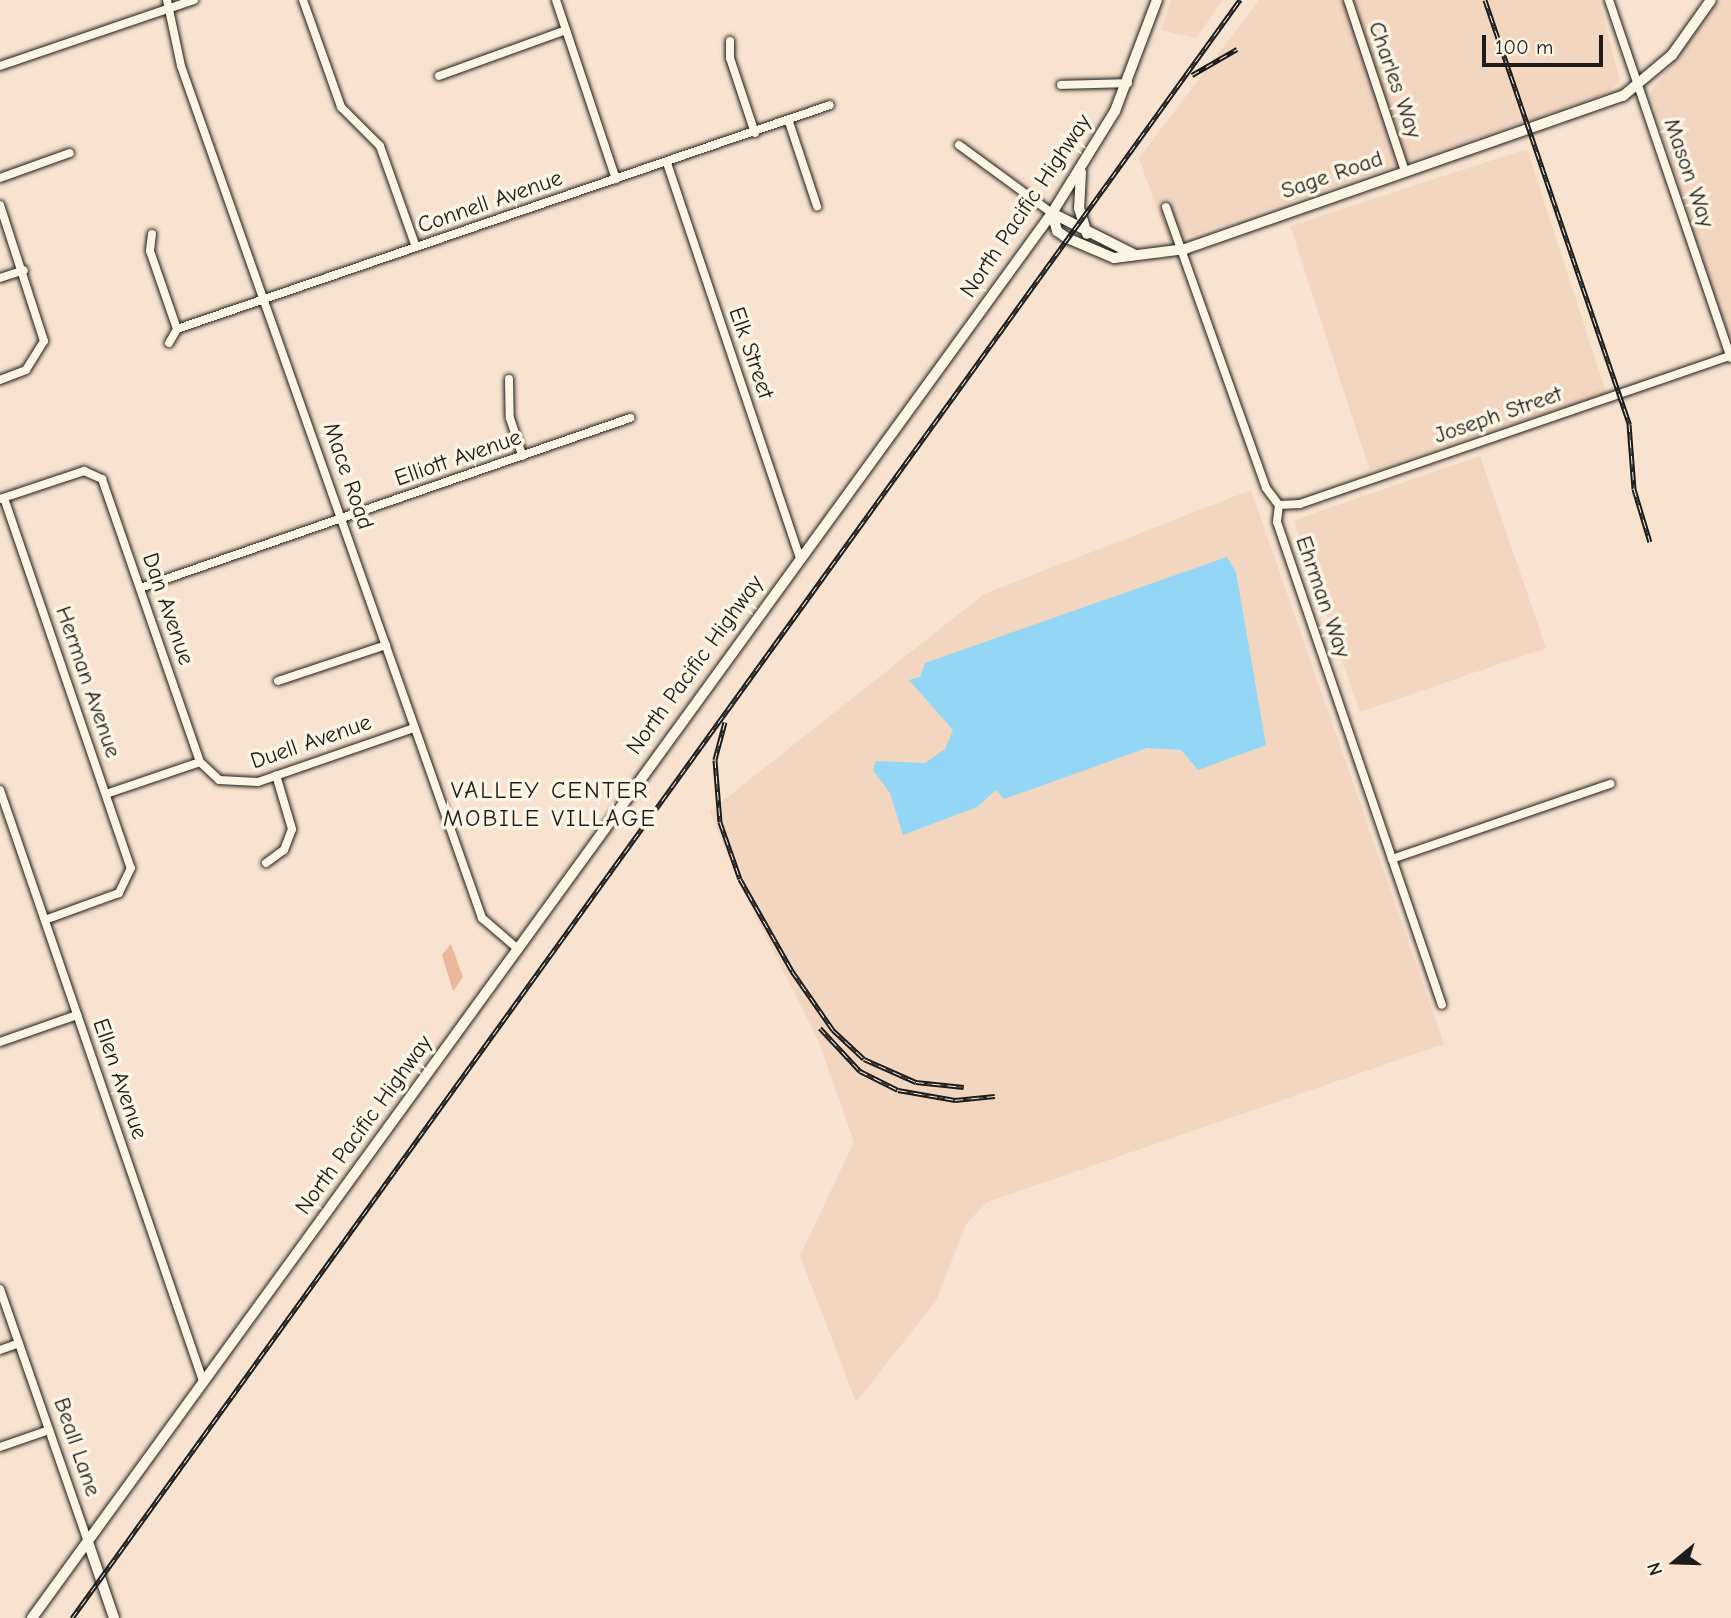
<!DOCTYPE html>
<html>
<head>
<meta charset="utf-8">
<style>
  body { margin:0 }
  #map { position:relative; width:1731px; height:1618px; overflow:hidden; background:#f7e3cf; font-family:"Comic Neue",sans-serif }
  div>[style] { position:absolute }
  .built>* { inset:0; background:#f3d6c0; transform-origin:0 0 }
  .water>* { inset:0; background:#93d6f5 }
  .building>* { inset:0; background:#ebb89d }
  .roads { filter:drop-shadow(0 0 2px #1c1c1c) drop-shadow(0 0 2px #1c1c1c) }
  .minor>* { height:8px; margin:-4px; padding:0 4px; transform-origin:4px; border-radius:4px; background:#fcf5e5 }
  .major>* { height:10px; margin:-5px; padding:0 5px; transform-origin:5px; border-radius:5px; background:#fcf5e5 }
  .rail>* { height:5px; margin-top:-2.5px; transform-origin:0; background:repeating-linear-gradient(90deg,#fcf5e5 0 8px,#1c1c1c 0 16px); box-sizing:border-box; border-block:2px solid #1c1c1c }
  span { translate:-50% -50%; white-space:nowrap; text-align:center; line-height:1.15; -webkit-text-stroke:7px #fcf5e5; paint-order:stroke }
  .street-label { font-size:23px; color:#1c1c1c }
  .neighbourhood-label { font-size:24px; color:#1c1c1c; letter-spacing:2px }
  .north { position:absolute; left:1640px; top:1527px; width:70px; height:70px; -webkit-text-stroke:5px #fcf5e5; paint-order:stroke; rotate:251deg; font-size:19px; font-weight:700; line-height:28px; text-align:center; color:#1c1c1c }
  .north::after { content:''; display:block; margin:auto; width:24px; height:32px; background:#1c1c1c; clip-path:polygon(50% 0,100% 100%,50% 72%,0 100%) }
  .scale { position:absolute; left:1482px; top:35px; width:121px; height:32px; box-sizing:border-box; border:4px solid #1c1c1c; border-top:0; padding-left:9px; font-size:21px; line-height:24px; white-space:nowrap; color:#1c1c1c; -webkit-text-stroke:5px #fcf5e5; paint-order:stroke }
</style>
</head>
<body>
<div id="map">
  <div class="built">
    <div style="clip-path:polygon(1171px 0,1223px 0,1196px 38px,1161px 30px)"></div>
    <div style="clip-path:polygon(1259px 0,1599px 0,1620px 81px,1605px 94px,1169px 243px,1139px 158px)"></div>
    <div style="clip-path:polygon(1718px 0,1731px 0,1731px 353px,1650px 94px)"></div>
    <div style="left:1527px;top:149px;width:257px;height:249px;rotate:72deg"></div>
    <div style="left:1480px;top:456px;width:203px;height:197px;rotate:71deg"></div>
    <div style="clip-path:polygon(1251px 490px,1444px 1044px,987px 1202px,966px 1224px,936px 1301px,856px 1402px,800px 1256px,854px 1142px,818px 1040px,737px 879px,710px 811px,984px 594px)"></div>
  </div>
  <div class="water">
    <div style="clip-path:polygon(1227px 557px,1236px 572px,1266px 745px,1198px 770px,1181px 750px,1147px 748px,1004px 799px,996px 790px,977px 807px,903px 835px,890px 793px,873px 770px,876px 761px,925px 763px,945px 749px,953px 730px,909px 680px,920px 677px,925px 663px)"></div>
  </div>
  <div class="building">
    <div style="clip-path:polygon(451px 944px,463px 977px,453px 991px,442px 955px)"></div>
  </div>
  <div class="roads">
    <div class="minor">
      <div style="left:167px;top:0;width:67px;rotate:78deg"></div>
      <div style="left:181px;top:66px;width:904px;rotate:70.54deg"></div>
      <div style="left:482px;top:918px;width:48px;rotate:40.7deg"></div>
      <div style="left:303px;top:0;width:114px;rotate:70.4deg"></div>
      <div style="left:341px;top:107px;width:55px;rotate:45deg"></div>
      <div style="left:380px;top:146px;width:107px;rotate:70.4deg"></div>
      <div style="left:556px;top:0;width:189px;rotate:71.5deg"></div>
      <div style="left:1348px;top:0;width:180px;rotate:71.6deg"></div>
      <div style="left:1609px;top:0;width:378px;rotate:71.2deg"></div>
      <div style="left:730px;top:41px;width:17px;rotate:90deg"></div>
      <div style="left:730px;top:58px;width:79px;rotate:71.6deg"></div>
      <div style="left:0;top:66px;width:205px;rotate:-18.8deg"></div>
      <div style="left:439px;top:76px;width:135px;rotate:-19.9deg"></div>
      <div style="left:1061px;top:85px;width:67px;rotate:-1.7deg"></div>
      <div style="left:789px;top:122px;width:89px;rotate:71.6deg"></div>
      <div style="left:959px;top:145px;width:115px;rotate:36.2deg"></div>
      <div style="left:667px;top:163px;width:415px;rotate:71.4deg"></div>
      <div style="left:0;top:178px;width:74px;rotate:-19.7deg"></div>
      <div style="left:0;top:205px;width:143px;rotate:72.1deg"></div>
      <div style="left:44px;top:341px;width:34px;rotate:122deg"></div>
      <div style="left:26px;top:370px;width:28px;rotate:159deg"></div>
      <div style="left:1166px;top:207px;width:298px;rotate:70.4deg"></div>
      <div style="left:1266px;top:488px;width:21px;rotate:53deg"></div>
      <div style="left:152px;top:234px;width:17px;rotate:97deg"></div>
      <div style="left:150px;top:251px;width:83px;rotate:70.9deg"></div>
      <div style="left:0;top:278px;width:25px;rotate:-18deg"></div>
      <div style="left:169px;top:343px;width:16px;rotate:-60deg"></div>
      <div style="left:177px;top:329px;width:690px;rotate:-18.93deg"></div>
      <div style="left:509px;top:379px;width:39px;rotate:89deg"></div>
      <div style="left:510px;top:418px;width:40px;rotate:72deg"></div>
      <div style="left:4px;top:498px;width:391px;rotate:71.1deg"></div>
      <div style="left:131px;top:868px;width:28px;rotate:116deg"></div>
      <div style="left:119px;top:893px;width:79px;rotate:160deg"></div>
      <div style="left:0;top:499px;width:89px;rotate:-18.4deg"></div>
      <div style="left:84px;top:471px;width:20px;rotate:24deg"></div>
      <div style="left:102px;top:479px;width:299px;rotate:70.9deg"></div>
      <div style="left:200px;top:762px;width:26px;rotate:43deg"></div>
      <div style="left:219px;top:780px;width:39px;rotate:3deg"></div>
      <div style="left:258px;top:782px;width:165px;rotate:-19.1deg"></div>
      <div style="left:1279px;top:505px;width:17px;rotate:97deg"></div>
      <div style="left:1277px;top:522px;width:510px;rotate:71.14deg"></div>
      <div style="left:1279px;top:505px;width:21px;rotate:-3deg"></div>
      <div style="left:1300px;top:504px;width:455px;rotate:-19deg"></div>
      <div style="left:140px;top:588px;width:519px;rotate:-19.13deg"></div>
      <div style="left:278px;top:681px;width:114px;rotate:-18.4deg"></div>
      <div style="left:0;top:790px;width:625px;rotate:71.04deg"></div>
      <div style="left:106px;top:794px;width:99px;rotate:-18.8deg"></div>
      <div style="left:1392px;top:859px;width:231px;rotate:-19deg"></div>
      <div style="left:266px;top:863px;width:22px;rotate:-36deg"></div>
      <div style="left:284px;top:850px;width:22px;rotate:-69deg"></div>
      <div style="left:292px;top:829px;width:56px;rotate:-106.5deg"></div>
      <div style="left:0;top:1042px;width:82px;rotate:-19.3deg"></div>
      <div style="left:0;top:1289px;width:268px;rotate:70.8deg"></div>
      <div style="left:0;top:1350px;width:20px;rotate:-20deg"></div>
      <div style="left:0;top:1447px;width:52px;rotate:-19.1deg"></div>
    </div>
    <div class="major">
      <div style="left:1081px;top:172px;width:36px;rotate:93deg"></div>
      <div style="left:1079px;top:208px;width:27px;rotate:73deg"></div>
      <div style="left:1052px;top:213px;width:19px;rotate:74deg"></div>
      <div style="left:1057px;top:231px;width:12px;rotate:35deg"></div>
      <div style="left:1067px;top:238px;width:51px;rotate:23.1deg"></div>
      <div style="left:1114px;top:258px;width:72px;rotate:-7.2deg"></div>
      <div style="left:1185px;top:249px;width:464px;rotate:-19.3deg"></div>
      <div style="left:1623px;top:96px;width:64px;rotate:-39.9deg"></div>
      <div style="left:1672px;top:55px;width:67px;rotate:-54.7deg"></div>
      <div style="left:1052px;top:213px;width:91px;rotate:26.8deg"></div>
      <div style="left:88px;top:1542px;width:80px;rotate:71.1deg"></div>
      <div style="left:32px;top:1618px;width:1736px;rotate:-54.02deg"></div>
      <div style="left:1052px;top:213px;width:120px;rotate:-58.3deg"></div>
      <div style="left:1115px;top:111px;width:119px;rotate:-69.3deg"></div>
    </div>
  </div>
  <div class="rail">
    <div style="left:1485px;top:0;width:448px;rotate:71.2deg"></div>
    <div style="left:1629px;top:424px;width:65px;rotate:85.6deg"></div>
    <div style="left:1634px;top:489px;width:55px;rotate:73.2deg"></div>
    <div style="left:1192px;top:75px;width:52px;rotate:-30deg"></div>
    <div style="left:725px;top:722px;width:39px;rotate:105deg"></div>
    <div style="left:715px;top:760px;width:62px;rotate:85.4deg"></div>
    <div style="left:720px;top:822px;width:60px;rotate:70.7deg"></div>
    <div style="left:740px;top:879px;width:106px;rotate:60.5deg"></div>
    <div style="left:792px;top:971px;width:72px;rotate:55.2deg"></div>
    <div style="left:833px;top:1030px;width:42px;rotate:43.1deg"></div>
    <div style="left:864px;top:1059px;width:57px;rotate:23.9deg"></div>
    <div style="left:916px;top:1082px;width:48px;rotate:5.9deg"></div>
    <div style="left:820px;top:1028px;width:59px;rotate:47.1deg"></div>
    <div style="left:860px;top:1071px;width:42px;rotate:26.6deg"></div>
    <div style="left:898px;top:1090px;width:58px;rotate:10deg"></div>
    <div style="left:955px;top:1100px;width:40px;rotate:-5.7deg"></div>
    <div style="left:72px;top:1618px;width:1996px;rotate:-54.18deg"></div>
  </div>
  <div class="street-label">
    <span style="left:1395px;top:80px;rotate:71deg">Charles Way</span>
    <span style="left:1689px;top:173px;rotate:71deg">Mason Way</span>
    <span style="left:1332px;top:175px;rotate:-19deg">Sage Road</span>
    <span style="left:490px;top:202px;rotate:-19deg">Connell Avenue</span>
    <span style="left:1026px;top:206px;rotate:-56deg">North Pacific Highway</span>
    <span style="left:751px;top:353px;rotate:71deg">Elk Street</span>
    <span style="left:1498px;top:415px;rotate:-19deg">Joseph Street</span>
    <span style="left:458px;top:458px;rotate:-19deg">Elliott Avenue</span>
    <span style="left:348px;top:476px;rotate:71deg">Mace Road</span>
    <span style="left:1323px;top:597px;rotate:71deg">Ehrman Way</span>
    <span style="left:168px;top:609px;rotate:71deg">Dan Avenue</span>
    <span style="left:695px;top:665px;rotate:-54deg">North Pacific Highway</span>
    <span style="left:88px;top:682px;rotate:71deg">Herman Avenue</span>
    <span style="left:311px;top:742px;rotate:-19deg">Duell Avenue</span>
    <span style="left:120px;top:1079px;rotate:71deg">Ellen Avenue</span>
    <span style="left:364px;top:1125px;rotate:-54deg">North Pacific Highway</span>
    <span style="left:77px;top:1447px;rotate:71deg">Beall Lane</span>
  </div>
  <div class="neighbourhood-label">
    <span style="left:550px;top:805px">VALLEY CENTER<br>MOBILE VILLAGE</span>
  </div>
  <div class="north">N</div>
  <div class="scale">100 m</div>
</div>
</body>
</html>
